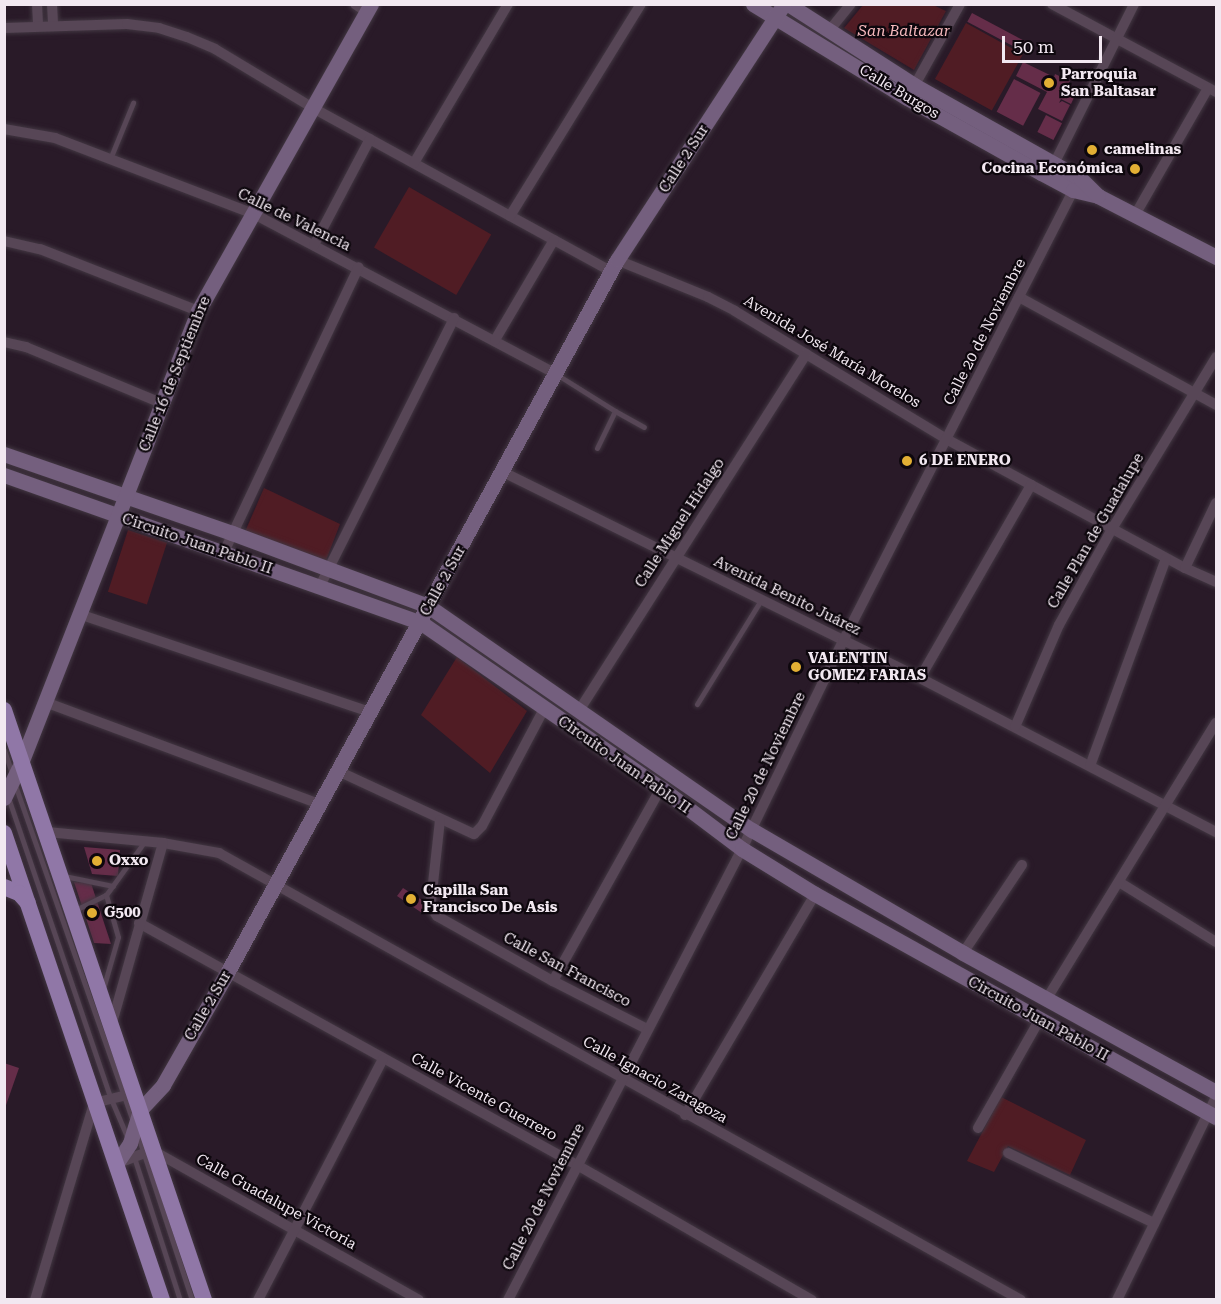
<!DOCTYPE html>
<html>
<head>
<meta charset="utf-8">
<style>
  body { margin:0 }
  #map { position:relative; width:1221px; height:1304px; overflow:hidden; background:#291a28; font-family:"Roboto Serif",serif }
  div>[style] { position:absolute }
  .green>* { inset:0; background:#501c24; transform-origin:0 0 }
  .building>* { inset:0; background:#652d49; transform-origin:0 0 }
  .roads { filter:drop-shadow(0 0 2px #423742) drop-shadow(0 0 2px #423742) }
  .lane>* { height:5px; margin:-2.5px; padding:0 2.5px; transform-origin:2.5px; border-radius:2.5px; background:#574656 }
  .street>* { height:10px; margin:-5px; padding:0 5px; transform-origin:5px; border-radius:5px; background:#574656 }
  .secondary>* { height:15px; margin:-7.5px; padding:0 7.5px; transform-origin:7.5px; border-radius:7.5px; background:#745f7e }
  .primary>* { height:16px; margin:-8px; padding:0 8px; transform-origin:8px; border-radius:8px; background:#9077a7 }
  .dots>* { width:16px; height:16px; translate:-50% -50%; box-sizing:border-box; border:3px solid #0d070d; border-radius:50% }
  span { translate:-50% -50%; white-space:nowrap; text-align:center; line-height:1.15; -webkit-text-stroke:4.5px #0d070d; paint-order:stroke }
  .park-label { font-size:15px; color:#f5b8bc; font-style:italic }
  .poi-label { font-size:15px; color:#f2e8f1; font-weight:700 }
  .left { translate:0 -50%; text-align:left }
  .right { translate:-100% -50%; text-align:right }
  .street-label { font-size:15px; color:#f2e8f1 }
  .frame { position:absolute; inset:0; border:6px solid #f2e8f1; pointer-events:none }
  .scale { position:absolute; left:1002px; top:36px; width:100px; height:27px; box-sizing:border-box; border:3px solid #f2e8f1; border-top:0; padding-left:8px; font-size:18px; line-height:21px; white-space:nowrap; color:#f2e8f1; -webkit-text-stroke:4px #0d070d; paint-order:stroke }
</style>
</head>
<body>
<div id="map">
  <div class="green">
    <div style="clip-path:polygon(863px 5px,933px 5px,946px 11px,914px 70px,844px 28px)"></div>
    <div style="left:966px;top:23px;width:65px;height:64px;rotate:29deg"></div>
    <div style="left:409px;top:187px;width:95px;height:70px;rotate:30deg"></div>
    <div style="clip-path:polygon(264px 488px,340px 524px,325px 563px,244px 534px)"></div>
    <div style="left:128px;top:530px;width:41px;height:65px;rotate:18deg"></div>
    <div style="clip-path:polygon(457px 657px,527px 711px,490px 773px,421px 715px)"></div>
    <div style="clip-path:polygon(1001px 1097px,1086px 1140px,1070px 1175px,1008px 1146px,994px 1172px,967px 1161px)"></div>
  </div>
  <div class="building">
    <div style="left:972px;top:13px;width:64px;height:10px;rotate:28deg"></div>
    <div style="clip-path:polygon(1023px 62px,1054px 77px,1055px 74px,1070px 81px,1068px 84px,1078px 89px,1071px 104px,1061px 99px,1059px 103px,1062px 101px,1070px 105px,1062px 121px,1038px 109px,1047px 92px,1016px 76px)"></div>
    <div style="left:1014px;top:79px;width:30px;height:37px;rotate:28deg"></div>
    <div style="left:1046px;top:115px;width:18px;height:19px;rotate:27deg"></div>
    <div style="clip-path:polygon(84px 847px,120px 850px,118px 876px,92px 874px)"></div>
    <div style="clip-path:polygon(74px 882px,91px 883px,111px 944px,94px 943px)"></div>
    <div style="clip-path:polygon(403px 888px,425px 902px,422px 913px,397px 896px)"></div>
    <div style="clip-path:polygon(4px 1063px,19px 1068px,5px 1108px,4px 1108px)"></div>
  </div>
  <div class="roads">
    <div class="lane">
      <div style="left:110px;top:159px;width:61px;rotate:-67.7deg"></div>
      <div style="left:556px;top:374px;width:70px;rotate:32.1deg"></div>
      <div style="left:597px;top:448px;width:41px;rotate:-64.1deg"></div>
      <div style="left:615px;top:411px;width:33px;rotate:29deg"></div>
      <div style="left:697px;top:704px;width:122px;rotate:-58.4deg"></div>
      <div style="left:4px;top:750px;width:24px;rotate:71deg"></div>
      <div style="left:14px;top:782px;width:360px;rotate:70.7deg"></div>
      <div style="left:8px;top:797px;width:319px;rotate:71.2deg"></div>
      <div style="left:111px;top:1099px;width:43px;rotate:67deg"></div>
      <div style="left:64px;top:876px;width:50px;rotate:11.5deg"></div>
      <div style="left:75px;top:910px;width:34px;rotate:-26deg"></div>
      <div style="left:106px;top:895px;width:67px;rotate:-54.2deg"></div>
      <div style="left:103px;top:989px;width:54px;rotate:-73.9deg"></div>
      <div style="left:118px;top:937px;width:44px;rotate:-105.9deg"></div>
      <div style="left:137px;top:1133px;width:176px;rotate:71.8deg"></div>
      <div style="left:134px;top:1157px;width:150px;rotate:72.2deg"></div>
    </div>
    <div class="street">
      <div style="left:37px;top:4px;width:22px;rotate:87deg"></div>
      <div style="left:52px;top:4px;width:21px;rotate:87deg"></div>
      <div style="left:355px;top:4px;width:14px;rotate:34deg"></div>
      <div style="left:1052px;top:4px;width:186px;rotate:28.2deg"></div>
      <div style="left:4px;top:28px;width:123px;rotate:-1.9deg"></div>
      <div style="left:127px;top:24px;width:32px;rotate:7deg"></div>
      <div style="left:159px;top:28px;width:29px;rotate:18deg"></div>
      <div style="left:187px;top:37px;width:30px;rotate:23deg"></div>
      <div style="left:215px;top:49px;width:114px;rotate:31deg"></div>
      <div style="left:313px;top:108px;width:340px;rotate:28.7deg"></div>
      <div style="left:828px;top:32px;width:36px;rotate:-51deg"></div>
      <div style="left:912px;top:90px;width:98px;rotate:-60.8deg"></div>
      <div style="left:4px;top:129px;width:52px;rotate:10deg"></div>
      <div style="left:55px;top:138px;width:213px;rotate:20.9deg"></div>
      <div style="left:254px;top:214px;width:342px;rotate:27.9deg"></div>
      <div style="left:414px;top:163px;width:185px;rotate:-59.4deg"></div>
      <div style="left:1052px;top:168px;width:183px;rotate:-63.4deg"></div>
      <div style="left:1135px;top:215px;width:146px;rotate:-60.1deg"></div>
      <div style="left:510px;top:216px;width:249px;rotate:-58.3deg"></div>
      <div style="left:4px;top:241px;width:37px;rotate:13deg"></div>
      <div style="left:40px;top:249px;width:170px;rotate:21.4deg"></div>
      <div style="left:314px;top:245px;width:120px;rotate:-62.2deg"></div>
      <div style="left:617px;top:260px;width:98px;rotate:22.1deg"></div>
      <div style="left:708px;top:297px;width:30px;rotate:27deg"></div>
      <div style="left:735px;top:311px;width:249px;rotate:31.2deg"></div>
      <div style="left:948px;top:440px;width:269px;rotate:28.4deg"></div>
      <div style="left:1185px;top:568px;width:34px;rotate:24deg"></div>
      <div style="left:1019px;top:297px;width:225px;rotate:28.7deg"></div>
      <div style="left:495px;top:340px;width:116px;rotate:-59.5deg"></div>
      <div style="left:4px;top:342px;width:23px;rotate:13deg"></div>
      <div style="left:26px;top:347px;width:146px;rotate:22.5deg"></div>
      <div style="left:503px;top:472px;width:465px;rotate:26.3deg"></div>
      <div style="left:920px;top:678px;width:334px;rotate:27.5deg"></div>
      <div style="left:224px;top:552px;width:315px;rotate:-64.7deg"></div>
      <div style="left:1185px;top:568px;width:72px;rotate:-64.5deg"></div>
      <div style="left:319px;top:588px;width:302px;rotate:-63.4deg"></div>
      <div style="left:79px;top:614px;width:307px;rotate:18.6deg"></div>
      <div style="left:920px;top:678px;width:223px;rotate:-60.1deg"></div>
      <div style="left:45px;top:702px;width:293px;rotate:20.4deg"></div>
      <div style="left:580px;top:709px;width:421px;rotate:-57.5deg"></div>
      <div style="left:1015px;top:727px;width:111px;rotate:-66.7deg"></div>
      <div style="left:1059px;top:625px;width:110px;rotate:-61.1deg"></div>
      <div style="left:1112px;top:529px;width:201px;rotate:-58.8deg"></div>
      <div style="left:1090px;top:766px;width:221px;rotate:-69.9deg"></div>
      <div style="left:338px;top:771px;width:150px;rotate:24.9deg"></div>
      <div style="left:474px;top:834px;width:11px;rotate:-45deg"></div>
      <div style="left:482px;top:826px;width:132px;rotate:-62.1deg"></div>
      <div style="left:440px;top:820px;width:81px;rotate:96.3deg"></div>
      <div style="left:431px;top:901px;width:8px;rotate:83deg"></div>
      <div style="left:432px;top:909px;width:9px;rotate:54deg"></div>
      <div style="left:437px;top:916px;width:133px;rotate:29.3deg"></div>
      <div style="left:553px;top:981px;width:106px;rotate:27.1deg"></div>
      <div style="left:47px;top:832px;width:117px;rotate:5.4deg"></div>
      <div style="left:163px;top:843px;width:57px;rotate:10.1deg"></div>
      <div style="left:219px;top:853px;width:918px;rotate:29.13deg"></div>
      <div style="left:1119px;top:882px;width:114px;rotate:31.7deg"></div>
      <div style="left:139px;top:923px;width:500px;rotate:28.92deg"></div>
      <div style="left:577px;top:1165px;width:271px;rotate:29.9deg"></div>
      <div style="left:963px;top:953px;width:106px;rotate:-56.2deg"></div>
      <div style="left:553px;top:981px;width:221px;rotate:-60.8deg"></div>
      <div style="left:1046px;top:1000px;width:325px;rotate:-58.5deg"></div>
      <div style="left:112px;top:1023px;width:187px;rotate:-74.2deg"></div>
      <div style="left:685px;top:1115px;width:256px;rotate:-59.5deg"></div>
      <div style="left:978px;top:1128px;width:125px;rotate:-60.4deg"></div>
      <div style="left:1008px;top:1153px;width:162px;rotate:25.6deg"></div>
      <div style="left:116px;top:1164px;width:39px;rotate:-21deg"></div>
      <div style="left:152px;top:1150px;width:306px;rotate:29.3deg"></div>
      <div style="left:35px;top:1300px;width:206px;rotate:-73.3deg"></div>
      <div style="left:94px;top:1103px;width:42px;rotate:-13.7deg"></div>
      <div style="left:258px;top:1300px;width:271px;rotate:-62.6deg"></div>
      <div style="left:508px;top:1300px;width:508px;rotate:-62.58deg"></div>
      <div style="left:742px;top:849px;width:231px;rotate:-64.1deg"></div>
      <div style="left:843px;top:641px;width:512px;rotate:-62.93deg"></div>
      <div style="left:1117px;top:1300px;width:226px;rotate:-64deg"></div>
    </div>
    <div class="secondary">
      <div style="left:753px;top:4px;width:180px;rotate:31.4deg"></div>
      <div style="left:907px;top:98px;width:154px;rotate:29.2deg"></div>
      <div style="left:1041px;top:173px;width:36px;rotate:28deg"></div>
      <div style="left:1073px;top:190px;width:26px;rotate:13deg"></div>
      <div style="left:1098px;top:196px;width:133px;rotate:27.3deg"></div>
      <div style="left:788px;top:4px;width:150px;rotate:32.7deg"></div>
      <div style="left:914px;top:85px;width:190px;rotate:29.3deg"></div>
      <div style="left:1080px;top:178px;width:25px;rotate:45deg"></div>
      <div style="left:4px;top:454px;width:241px;rotate:19.1deg"></div>
      <div style="left:232px;top:533px;width:209px;rotate:20.4deg"></div>
      <div style="left:428px;top:606px;width:394px;rotate:34.7deg"></div>
      <div style="left:752px;top:830px;width:244px;rotate:30.2deg"></div>
      <div style="left:963px;top:953px;width:289px;rotate:28.8deg"></div>
      <div style="left:4px;top:475px;width:441px;rotate:19.5deg"></div>
      <div style="left:420px;top:622px;width:293px;rotate:34.6deg"></div>
      <div style="left:661px;top:788px;width:101px;rotate:37deg"></div>
      <div style="left:742px;top:849px;width:86px;rotate:31.7deg"></div>
      <div style="left:815px;top:894px;width:459px;rotate:29.1deg"></div>
      <div style="left:4px;top:798px;width:39px;rotate:-64deg"></div>
      <div style="left:21px;top:763px;width:485px;rotate:-68.6deg"></div>
      <div style="left:198px;top:311px;width:352px;rotate:-60.6deg"></div>
      <div style="left:116px;top:1164px;width:25px;rotate:-56deg"></div>
      <div style="left:130px;top:1143px;width:34px;rotate:-73deg"></div>
      <div style="left:140px;top:1110px;width:34px;rotate:-47deg"></div>
      <div style="left:163px;top:1085px;width:131px;rotate:-60.3deg"></div>
      <div style="left:228px;top:971px;width:810px;rotate:-61.32deg"></div>
      <div style="left:617px;top:260px;width:306px;rotate:-56.9deg"></div>
    </div>
    <div class="primary">
      <div style="left:4px;top:710px;width:623px;rotate:71.27deg"></div>
      <div style="left:4px;top:833px;width:493px;rotate:71.3deg"></div>
      <div style="left:4px;top:887px;width:16px;rotate:22deg"></div>
      <div style="left:19px;top:893px;width:13px;rotate:48deg"></div>
    </div>
  </div>
  <div class="dots">
    <div style="left:1049px;top:83px;background:#e2af34"></div>
    <div style="left:1092px;top:150px;background:#e2af34"></div>
    <div style="left:1135px;top:169px;background:#e2af34"></div>
    <div style="left:907px;top:461px;background:#e2af34"></div>
    <div style="left:796px;top:667px;background:#e2af34"></div>
    <div style="left:97px;top:861px;background:#e2af34"></div>
    <div style="left:411px;top:899px;background:#e2af34"></div>
    <div style="left:92px;top:913px;background:#e2af34"></div>
  </div>
  <div class="park-label">
    <span style="left:904px;top:32px">San Baltazar</span>
  </div>
  <div class="poi-label">
    <span class="left" style="left:1061px;top:83px">Parroquia<br>San Baltasar</span>
    <span class="left" style="left:1104px;top:150px">camelinas</span>
    <span class="right" style="left:1123px;top:169px">Cocina Económica</span>
    <span class="left" style="left:919px;top:461px">6 DE ENERO</span>
    <span class="left" style="left:808px;top:667px">VALENTIN<br>GOMEZ FARIAS</span>
    <span class="left" style="left:109px;top:861px">Oxxo</span>
    <span class="left" style="left:423px;top:899px">Capilla San<br>Francisco De Asis</span>
    <span class="left" style="left:104px;top:913px">G500</span>
  </div>
  <div class="street-label">
    <span style="left:899px;top:92px;rotate:31deg">Calle Burgos</span>
    <span style="left:684px;top:159px;rotate:-57deg">Calle 2 Sur</span>
    <span style="left:294px;top:220px;rotate:26deg">Calle de Valencia</span>
    <span style="left:985px;top:332px;rotate:-63deg">Calle 20 de Noviembre</span>
    <span style="left:832px;top:352px;rotate:31deg">Avenida José María Morelos</span>
    <span style="left:175px;top:374px;rotate:-68deg">Calle 16 de Septiembre</span>
    <span style="left:680px;top:523px;rotate:-57deg">Calle Miguel Hidalgo</span>
    <span style="left:1096px;top:531px;rotate:-60deg">Calle Plan de Guadalupe</span>
    <span style="left:197px;top:544px;rotate:19deg">Circuito Juan Pablo II</span>
    <span style="left:443px;top:581px;rotate:-61deg">Calle 2 Sur</span>
    <span style="left:787px;top:596px;rotate:26deg">Avenida Benito Juárez</span>
    <span style="left:624px;top:765px;rotate:35deg">Circuito Juan Pablo II</span>
    <span style="left:766px;top:766px;rotate:-64deg">Calle 20 de Noviembre</span>
    <span style="left:567px;top:970px;rotate:28deg">Calle San Francisco</span>
    <span style="left:208px;top:1006px;rotate:-60deg">Calle 2 Sur</span>
    <span style="left:1038px;top:1019px;rotate:29deg">Circuito Juan Pablo II</span>
    <span style="left:655px;top:1080px;rotate:29deg">Calle Ignacio Zaragoza</span>
    <span style="left:484px;top:1097px;rotate:29deg">Calle Vicente Guerrero</span>
    <span style="left:544px;top:1197px;rotate:-63deg">Calle 20 de Noviembre</span>
    <span style="left:276px;top:1202px;rotate:29deg">Calle Guadalupe Victoria</span>
  </div>
  <div class="frame"></div>
  <div class="scale">50 m</div>
</div>
</body>
</html>
